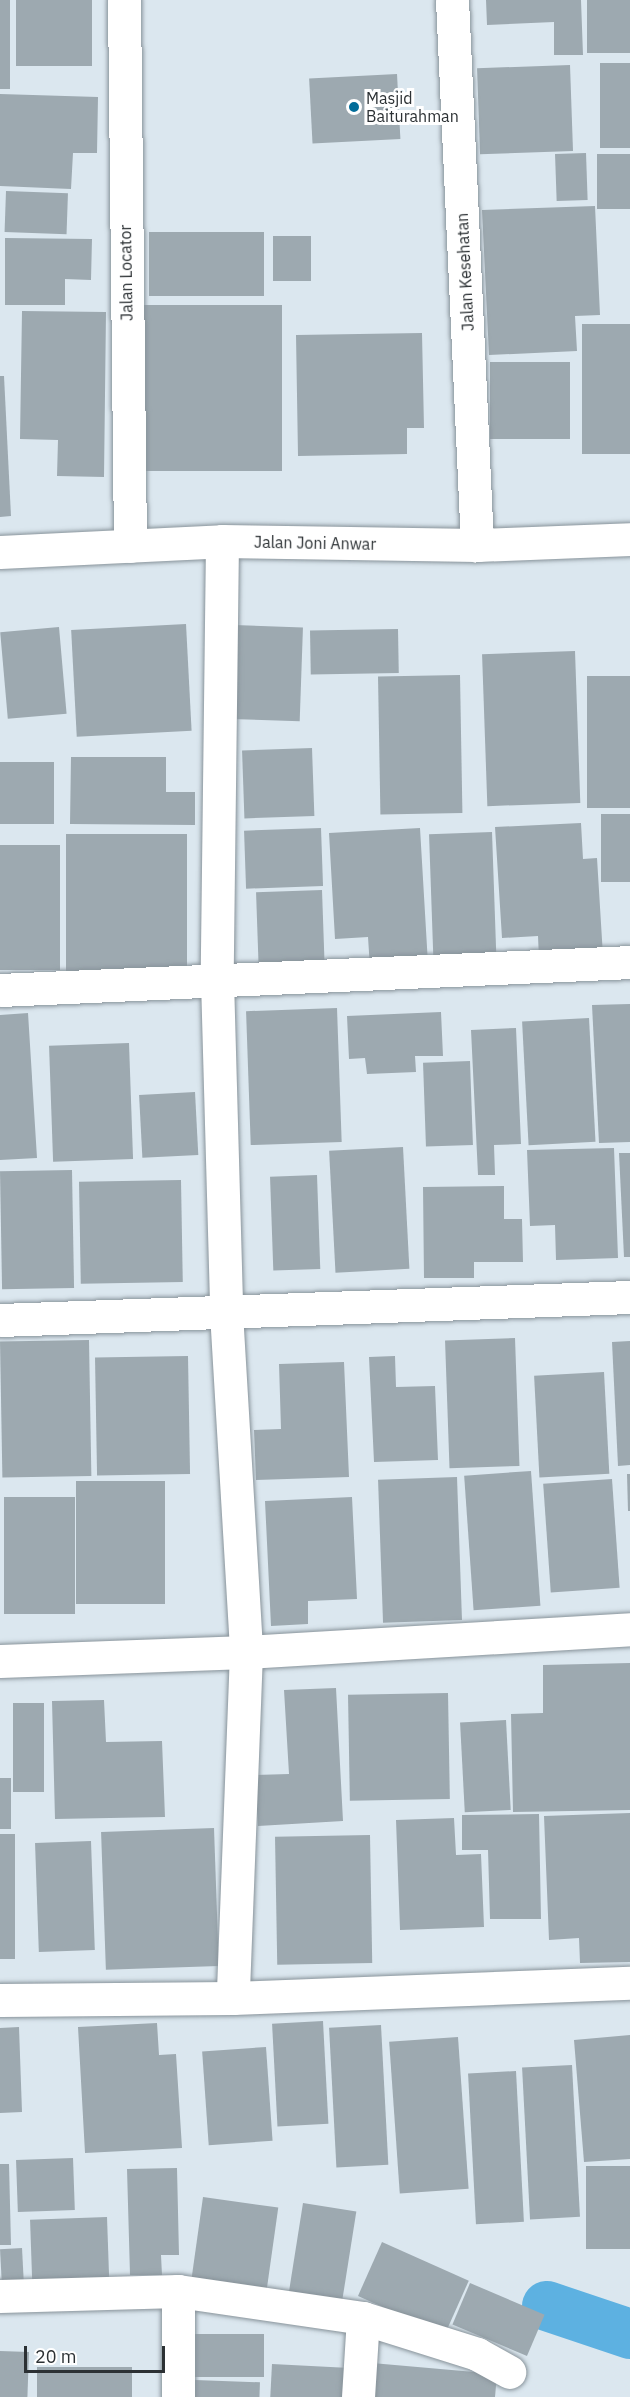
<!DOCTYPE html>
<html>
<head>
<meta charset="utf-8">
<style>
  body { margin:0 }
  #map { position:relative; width:630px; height:2397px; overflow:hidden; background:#dbe7ef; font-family:"IBM Plex Sans",sans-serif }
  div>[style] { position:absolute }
  .canal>* { height:50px; margin:-25px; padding:0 25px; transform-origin:25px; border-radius:25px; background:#5db1e1 }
  .building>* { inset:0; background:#9da9b0; transform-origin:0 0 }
  .roads { filter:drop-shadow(0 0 2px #88939a) drop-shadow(0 0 2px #88939a) }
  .minor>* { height:33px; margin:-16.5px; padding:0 16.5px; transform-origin:16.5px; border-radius:16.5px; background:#fff }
  .secondary>* { height:33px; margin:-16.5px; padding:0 16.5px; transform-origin:16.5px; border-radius:16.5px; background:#fff }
  .dots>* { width:16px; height:16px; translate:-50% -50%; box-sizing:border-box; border:3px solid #fff; border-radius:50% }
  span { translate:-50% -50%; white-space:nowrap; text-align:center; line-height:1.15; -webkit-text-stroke:6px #fff; paint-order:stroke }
  .poi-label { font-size:16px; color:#2c3134 }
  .left { translate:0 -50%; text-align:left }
  .street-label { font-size:16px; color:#2c3134 }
  .scale { position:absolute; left:24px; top:2346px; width:141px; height:27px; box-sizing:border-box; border:3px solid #2c3134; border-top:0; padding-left:8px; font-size:18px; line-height:21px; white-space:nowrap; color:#2c3134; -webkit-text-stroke:4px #fff; paint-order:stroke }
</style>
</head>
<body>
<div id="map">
  <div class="canal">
    <div style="left:547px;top:2306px;width:88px;rotate:18.6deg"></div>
  </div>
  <div class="building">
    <div style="left:0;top:0;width:10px;height:89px"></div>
    <div style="left:16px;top:0;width:76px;height:66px"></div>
    <div style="clip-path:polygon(486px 0,581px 0,583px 55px,554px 55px,554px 22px,487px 25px)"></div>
    <div style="left:587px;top:0;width:43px;height:53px"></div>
    <div style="left:630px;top:63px;width:85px;height:30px;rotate:90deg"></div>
    <div style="left:570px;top:65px;width:86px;height:93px;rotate:88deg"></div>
    <div style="left:397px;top:74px;width:65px;height:88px;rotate:87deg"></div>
    <div style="clip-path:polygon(0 94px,98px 97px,97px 153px,73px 153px,71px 189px,0 186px)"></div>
    <div style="left:586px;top:153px;width:47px;height:31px;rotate:88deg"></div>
    <div style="left:630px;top:154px;width:55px;height:33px;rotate:90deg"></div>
    <div style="left:6px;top:191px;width:62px;height:41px;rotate:2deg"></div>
    <div style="clip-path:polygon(595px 206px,600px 315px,575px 316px,577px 351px,489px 355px,482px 210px)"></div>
    <div style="left:149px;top:232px;width:115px;height:64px"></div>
    <div style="left:273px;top:236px;width:38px;height:45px"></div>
    <div style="clip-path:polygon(5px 238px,92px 239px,91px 280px,65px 279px,65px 305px,5px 305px)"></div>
    <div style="left:132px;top:305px;width:150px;height:166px"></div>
    <div style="clip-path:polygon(22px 311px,106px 312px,104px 477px,57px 476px,58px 440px,20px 439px)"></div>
    <div style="left:582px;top:324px;width:48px;height:130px"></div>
    <div style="clip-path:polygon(422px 333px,424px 428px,407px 428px,407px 454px,298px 456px,296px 335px)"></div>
    <div style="left:490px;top:362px;width:80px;height:77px"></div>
    <div style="clip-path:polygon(0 376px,4px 376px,11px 516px,0 517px)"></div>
    <div style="left:186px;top:624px;width:107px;height:115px;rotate:87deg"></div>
    <div style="left:234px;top:625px;width:69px;height:94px;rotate:2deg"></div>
    <div style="left:59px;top:627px;width:87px;height:59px;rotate:85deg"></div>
    <div style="left:398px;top:629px;width:44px;height:88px;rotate:89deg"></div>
    <div style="left:575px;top:651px;width:152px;height:93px;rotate:88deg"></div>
    <div style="left:460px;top:675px;width:138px;height:82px;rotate:89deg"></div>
    <div style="left:630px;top:676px;width:132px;height:43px;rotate:90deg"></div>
    <div style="left:312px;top:748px;width:68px;height:70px;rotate:88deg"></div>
    <div style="clip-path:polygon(71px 757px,166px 757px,166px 792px,195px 792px,195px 825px,70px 824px)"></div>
    <div style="left:0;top:762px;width:54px;height:62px"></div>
    <div style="left:630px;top:814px;width:68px;height:29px;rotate:90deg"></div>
    <div style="clip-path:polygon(581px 823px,583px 859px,597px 858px,603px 956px,539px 959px,538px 936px,502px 938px,495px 827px)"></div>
    <div style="left:321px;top:828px;width:58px;height:77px;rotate:88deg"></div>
    <div style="clip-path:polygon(420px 828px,428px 964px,370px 968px,368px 937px,335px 939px,329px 833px)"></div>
    <div style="left:492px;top:832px;width:127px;height:63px;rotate:88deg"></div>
    <div style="left:187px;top:834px;width:137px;height:121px;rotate:90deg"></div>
    <div style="left:0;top:845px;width:60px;height:125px"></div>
    <div style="left:322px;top:890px;width:73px;height:66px;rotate:88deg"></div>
    <div style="clip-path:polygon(630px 1004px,630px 1142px,599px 1143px,592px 1005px)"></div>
    <div style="left:337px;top:1008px;width:134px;height:91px;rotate:88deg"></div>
    <div style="clip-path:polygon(441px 1012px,443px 1056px,415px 1056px,416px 1072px,367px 1074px,365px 1058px,349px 1059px,347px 1016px)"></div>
    <div style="clip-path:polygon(28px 1013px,37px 1158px,0 1160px,0 1015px)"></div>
    <div style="left:589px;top:1018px;width:124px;height:67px;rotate:87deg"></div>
    <div style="clip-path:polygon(516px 1028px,521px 1144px,494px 1145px,495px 1175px,478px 1175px,471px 1030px)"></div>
    <div style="left:129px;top:1043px;width:116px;height:80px;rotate:88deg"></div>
    <div style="left:470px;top:1061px;width:84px;height:47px;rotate:88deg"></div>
    <div style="left:195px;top:1092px;width:63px;height:56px;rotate:87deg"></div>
    <div style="left:403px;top:1147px;width:122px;height:74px;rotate:87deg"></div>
    <div style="clip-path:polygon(614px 1148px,618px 1258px,556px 1260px,555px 1225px,530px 1226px,527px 1150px)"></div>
    <div style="clip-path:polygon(619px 1153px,630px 1153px,630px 1257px,624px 1257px)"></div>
    <div style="left:72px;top:1170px;width:118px;height:72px;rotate:89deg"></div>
    <div style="left:317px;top:1175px;width:94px;height:47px;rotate:88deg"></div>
    <div style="left:181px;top:1180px;width:102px;height:102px;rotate:89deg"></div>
    <div style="clip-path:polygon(504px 1186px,504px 1219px,522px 1219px,523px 1262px,474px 1262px,474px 1278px,424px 1278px,423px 1187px)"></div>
    <div style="left:515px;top:1338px;width:128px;height:70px;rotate:88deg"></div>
    <div style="left:89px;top:1340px;width:136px;height:89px;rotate:89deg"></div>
    <div style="clip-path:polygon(630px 1341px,630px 1465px,618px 1466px,612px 1342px)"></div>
    <div style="left:188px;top:1356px;width:118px;height:93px;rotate:89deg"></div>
    <div style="clip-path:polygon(395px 1356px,396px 1387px,435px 1386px,438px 1460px,374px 1462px,369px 1357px)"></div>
    <div style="clip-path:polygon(344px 1362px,349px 1477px,256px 1480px,254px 1430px,281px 1429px,279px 1364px)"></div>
    <div style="left:604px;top:1372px;width:102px;height:70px;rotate:87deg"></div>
    <div style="left:531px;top:1471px;width:135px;height:67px;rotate:86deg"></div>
    <div style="clip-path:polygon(627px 1474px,630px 1474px,630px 1511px,628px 1511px)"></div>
    <div style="left:457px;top:1477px;width:143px;height:79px;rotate:88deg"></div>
    <div style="left:612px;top:1479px;width:109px;height:69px;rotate:86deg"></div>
    <div style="left:76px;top:1481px;width:89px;height:123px"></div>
    <div style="left:4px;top:1497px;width:71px;height:117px"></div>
    <div style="clip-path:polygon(352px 1497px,357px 1599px,308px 1601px,308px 1624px,271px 1626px,265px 1501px)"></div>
    <div style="clip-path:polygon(630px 1663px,630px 1810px,513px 1812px,511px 1714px,543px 1713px,543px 1665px)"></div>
    <div style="clip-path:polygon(336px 1688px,343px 1821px,258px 1826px,255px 1775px,289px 1774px,284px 1690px)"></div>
    <div style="left:448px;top:1693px;width:106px;height:100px;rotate:89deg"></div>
    <div style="clip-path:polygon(104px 1700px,106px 1742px,162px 1741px,165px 1817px,55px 1819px,52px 1701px)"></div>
    <div style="left:13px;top:1703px;width:31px;height:89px"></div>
    <div style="left:506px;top:1720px;width:90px;height:46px;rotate:87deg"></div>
    <div style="left:0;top:1778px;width:11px;height:51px"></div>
    <div style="clip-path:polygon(630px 1813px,630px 1962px,580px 1963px,579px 1938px,549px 1940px,544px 1816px)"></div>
    <div style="clip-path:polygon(539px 1814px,541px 1919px,490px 1919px,488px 1850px,462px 1850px,462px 1815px)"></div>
    <div style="clip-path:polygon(454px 1818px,456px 1855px,481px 1854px,484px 1927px,400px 1930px,396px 1820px)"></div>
    <div style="left:214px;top:1828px;width:138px;height:113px;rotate:88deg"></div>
    <div style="left:0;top:1834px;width:15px;height:125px"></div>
    <div style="left:370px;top:1835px;width:128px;height:95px;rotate:89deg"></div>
    <div style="left:91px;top:1841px;width:109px;height:56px;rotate:88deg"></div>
    <div style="left:323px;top:2021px;width:103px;height:51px;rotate:87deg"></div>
    <div style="clip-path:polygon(157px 2023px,159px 2055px,176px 2054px,182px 2148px,85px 2153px,78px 2027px)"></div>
    <div style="left:381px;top:2025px;width:140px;height:52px;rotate:87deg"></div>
    <div style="clip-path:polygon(19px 2027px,22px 2112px,0 2113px,0 2028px)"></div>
    <div style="clip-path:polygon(630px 2035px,630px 2159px,584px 2162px,574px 2040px)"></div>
    <div style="left:458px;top:2037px;width:152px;height:69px;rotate:86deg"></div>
    <div style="left:266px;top:2047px;width:94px;height:64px;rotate:86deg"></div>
    <div style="left:572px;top:2065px;width:152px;height:50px;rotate:87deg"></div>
    <div style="left:516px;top:2071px;width:151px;height:48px;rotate:87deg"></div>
    <div style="left:73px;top:2158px;width:52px;height:57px;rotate:88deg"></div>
    <div style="clip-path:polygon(0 2164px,9px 2164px,11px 2245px,0 2245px)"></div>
    <div style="left:630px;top:2166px;width:83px;height:44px;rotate:90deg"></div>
    <div style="clip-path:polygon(177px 2168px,179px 2255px,161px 2255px,162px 2275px,130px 2275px,127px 2169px)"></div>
    <div style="left:203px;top:2197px;width:76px;height:88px;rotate:8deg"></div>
    <div style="left:303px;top:2203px;width:54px;height:90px;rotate:9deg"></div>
    <div style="left:107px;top:2217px;width:60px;height:77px;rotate:88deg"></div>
    <div style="left:382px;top:2242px;width:95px;height:59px;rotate:24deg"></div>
    <div style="left:22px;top:2248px;width:44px;height:22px;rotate:87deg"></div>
    <div style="left:470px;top:2283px;width:81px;height:45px;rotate:23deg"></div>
    <div style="left:194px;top:2334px;width:70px;height:43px"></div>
    <div style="left:0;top:2351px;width:29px;height:46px;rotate:2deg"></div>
    <div style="clip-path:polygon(372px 2363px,497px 2374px,495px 2397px,369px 2397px)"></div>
    <div style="left:272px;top:2364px;width:73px;height:33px;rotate:3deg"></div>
    <div style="left:132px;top:2367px;width:30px;height:95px;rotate:90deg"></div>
    <div style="left:195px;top:2380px;width:65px;height:17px;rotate:2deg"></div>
  </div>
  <div class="roads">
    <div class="minor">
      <div style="left:124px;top:0;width:546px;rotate:89.37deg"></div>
      <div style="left:452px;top:0;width:546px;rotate:87.37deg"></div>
      <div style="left:222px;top:541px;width:439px;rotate:90.7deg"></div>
      <div style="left:217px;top:980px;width:332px;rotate:88.4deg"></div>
      <div style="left:226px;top:1312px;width:341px;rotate:86.6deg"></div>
      <div style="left:246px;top:1652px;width:346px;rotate:92.2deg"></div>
      <div style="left:0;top:990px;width:631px;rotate:-2.54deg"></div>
      <div style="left:0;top:1320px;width:630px;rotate:-2.09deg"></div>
      <div style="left:0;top:1661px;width:246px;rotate:-2.1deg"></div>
      <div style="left:246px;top:1652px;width:385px;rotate:-3.4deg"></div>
      <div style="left:0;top:2000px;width:233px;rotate:-0.5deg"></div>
      <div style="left:233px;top:1998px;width:397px;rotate:-2.2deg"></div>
      <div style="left:178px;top:2291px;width:106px;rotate:90deg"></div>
      <div style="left:0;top:2296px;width:178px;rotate:-1.6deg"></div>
      <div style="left:178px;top:2291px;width:187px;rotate:8.3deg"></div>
      <div style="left:363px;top:2318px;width:120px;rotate:17.5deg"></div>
      <div style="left:477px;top:2354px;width:37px;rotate:29deg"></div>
      <div style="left:358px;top:2397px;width:79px;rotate:-86.4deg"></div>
    </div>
    <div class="secondary">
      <div style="left:0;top:552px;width:222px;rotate:-2.8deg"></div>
      <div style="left:222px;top:541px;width:255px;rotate:0.9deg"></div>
      <div style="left:477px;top:545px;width:153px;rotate:-2.2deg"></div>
    </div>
  </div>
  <div class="dots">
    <div style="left:354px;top:107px;background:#016c99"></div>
  </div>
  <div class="poi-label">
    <span class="left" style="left:366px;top:107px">Masjid<br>Baiturahman</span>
  </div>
  <div class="street-label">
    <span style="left:465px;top:272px;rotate:-93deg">Jalan Kesehatan</span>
    <span style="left:126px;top:273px;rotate:-91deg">Jalan Locator</span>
    <span style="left:315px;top:543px;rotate:1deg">Jalan Joni Anwar</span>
  </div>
  <div class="scale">20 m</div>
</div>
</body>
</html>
